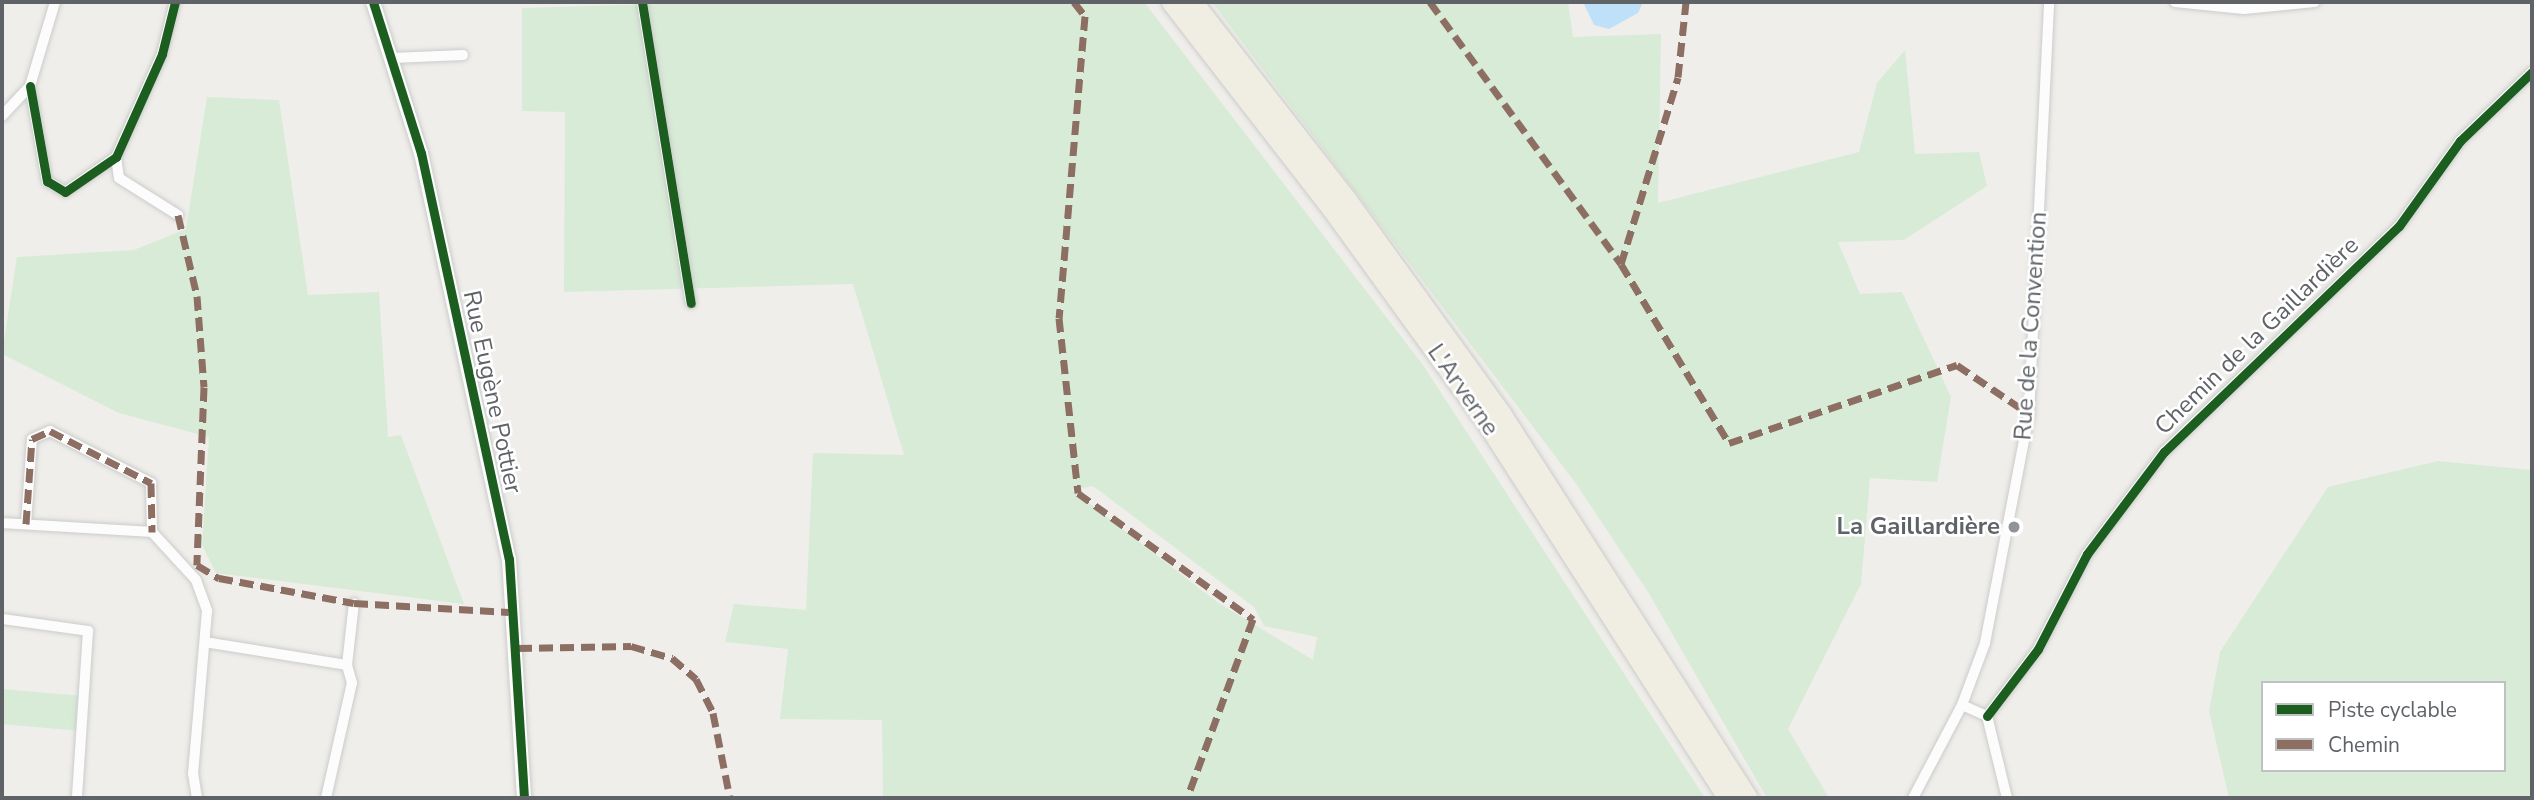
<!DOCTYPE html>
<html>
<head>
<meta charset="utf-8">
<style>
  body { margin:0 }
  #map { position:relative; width:2534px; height:800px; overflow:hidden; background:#efeeea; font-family:"Nunito Sans",sans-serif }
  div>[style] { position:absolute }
  .green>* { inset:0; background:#d8ebd6; transform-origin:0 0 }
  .water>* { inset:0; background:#bfe0f9 }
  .roads { filter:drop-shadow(0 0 2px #cbcccc) drop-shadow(0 0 2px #cbcccc) }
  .street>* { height:10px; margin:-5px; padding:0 5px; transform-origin:5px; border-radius:5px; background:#fdfcfc }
  .secondary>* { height:14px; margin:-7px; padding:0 7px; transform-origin:7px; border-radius:7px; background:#fdfcfc }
  .highway>* { height:19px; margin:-9.5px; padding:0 9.5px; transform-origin:9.5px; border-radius:9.5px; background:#f0ede3 }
  .quiet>* { height:7px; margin-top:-3.5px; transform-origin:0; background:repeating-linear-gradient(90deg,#8d6e63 0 14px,transparent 0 21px) }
  .cycleway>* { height:9px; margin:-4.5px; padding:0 4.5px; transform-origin:4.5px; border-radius:4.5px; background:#1b5e20 }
  .dots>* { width:19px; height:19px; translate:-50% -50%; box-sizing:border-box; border:4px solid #fff; border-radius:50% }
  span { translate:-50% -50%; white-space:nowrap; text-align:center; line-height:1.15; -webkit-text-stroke:5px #fff; paint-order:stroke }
  .street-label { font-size:24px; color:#5f6368 }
  .poi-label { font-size:24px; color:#5f6368; font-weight:700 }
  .right { translate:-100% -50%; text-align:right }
  .frame { position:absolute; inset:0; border:4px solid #5f6368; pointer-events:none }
  .legend { position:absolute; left:2261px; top:681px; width:245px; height:91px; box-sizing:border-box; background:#fff; border:2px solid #bfc1c3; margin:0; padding:9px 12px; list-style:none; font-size:21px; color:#5f6368 }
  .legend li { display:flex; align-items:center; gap:14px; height:35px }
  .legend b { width:35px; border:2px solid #bfc1c3 }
</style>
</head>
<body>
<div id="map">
  <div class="green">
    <div style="clip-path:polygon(evenodd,724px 2px,1144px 2px,1423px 365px,1705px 798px,883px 798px,882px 720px,780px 719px,788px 649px,725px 642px,734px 604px,806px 610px,813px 453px,904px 455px,853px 284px,564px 292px,565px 112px,522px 111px,522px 8px,724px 2px,1093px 486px,1254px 607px,1264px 626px,1317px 637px,1313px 660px,1217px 602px,1072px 490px,1093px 486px)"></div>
    <div style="clip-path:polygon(1212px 2px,1568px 2px,1573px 37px,1661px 34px,1658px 203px,1859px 152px,1877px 83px,1905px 50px,1915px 154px,1979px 152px,1987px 186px,1904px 240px,1838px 242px,1860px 294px,1902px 292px,1951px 397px,1937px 482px,1870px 478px,1861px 584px,1788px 729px,1829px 798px,1767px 798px,1648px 592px,1577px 485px)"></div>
    <div style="clip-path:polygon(207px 97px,279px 100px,308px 295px,379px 292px,388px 437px,401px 435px,464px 604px,216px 573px,202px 545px,209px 437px,119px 413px,2px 354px,17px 257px,134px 250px,186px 229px)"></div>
    <div style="clip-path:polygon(evenodd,2438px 461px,2532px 470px,2532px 798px,2229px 798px,2209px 711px,2220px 652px,2328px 487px,2438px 461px,2263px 683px,2504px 683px,2504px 770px,2263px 770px,2263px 683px)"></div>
    <div style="left:2px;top:689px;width:77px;height:35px;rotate:5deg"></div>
  </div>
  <div class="water">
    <div style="clip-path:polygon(1583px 2px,1643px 2px,1638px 13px,1609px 29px,1594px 25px)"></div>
  </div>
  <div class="roads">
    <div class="street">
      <div style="left:642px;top:2px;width:305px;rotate:80.8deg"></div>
      <div style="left:2175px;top:2px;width:69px;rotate:5.8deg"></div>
      <div style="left:2244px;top:9px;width:71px;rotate:-5.6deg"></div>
      <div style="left:392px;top:58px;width:71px;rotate:-2.4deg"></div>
      <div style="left:30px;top:86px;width:97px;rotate:79.9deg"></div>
      <div style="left:47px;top:181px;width:21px;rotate:31deg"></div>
      <div style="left:65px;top:192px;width:62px;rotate:-34.5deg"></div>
      <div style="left:116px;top:157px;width:113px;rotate:-65.9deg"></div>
      <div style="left:162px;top:54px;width:54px;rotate:-76deg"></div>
      <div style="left:2px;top:116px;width:41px;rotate:-47deg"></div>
      <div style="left:30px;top:86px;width:88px;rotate:-73.4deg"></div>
      <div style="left:116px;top:157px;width:21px;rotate:82deg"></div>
      <div style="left:119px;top:178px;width:70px;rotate:32.1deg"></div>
      <div style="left:2px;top:523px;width:150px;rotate:3.4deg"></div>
      <div style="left:26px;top:524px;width:85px;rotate:-86deg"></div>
      <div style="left:32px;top:439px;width:20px;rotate:-24deg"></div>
      <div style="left:50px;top:431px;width:114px;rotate:27.2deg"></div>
      <div style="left:151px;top:483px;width:49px;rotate:88.8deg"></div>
      <div style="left:152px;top:532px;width:65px;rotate:47.5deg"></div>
      <div style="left:196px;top:580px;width:33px;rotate:70deg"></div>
      <div style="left:207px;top:611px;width:163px;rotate:94.9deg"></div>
      <div style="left:193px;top:773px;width:25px;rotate:81deg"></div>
      <div style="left:2px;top:619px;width:87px;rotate:7.9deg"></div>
      <div style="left:88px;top:631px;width:167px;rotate:93.8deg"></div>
      <div style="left:205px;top:642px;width:144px;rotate:9.2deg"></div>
      <div style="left:1962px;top:705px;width:27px;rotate:24deg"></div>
      <div style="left:1987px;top:716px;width:84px;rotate:-52.7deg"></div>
      <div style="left:2038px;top:649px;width:107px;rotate:-62.7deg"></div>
      <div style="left:2087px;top:554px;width:128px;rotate:-53deg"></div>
      <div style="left:2164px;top:452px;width:326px;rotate:-43.9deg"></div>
      <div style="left:2399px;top:226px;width:105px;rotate:-54.3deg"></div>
      <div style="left:2460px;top:141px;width:100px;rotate:-43.8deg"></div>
      <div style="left:1987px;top:716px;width:84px;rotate:76.3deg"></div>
      <div style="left:326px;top:798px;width:118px;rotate:-77.3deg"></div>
      <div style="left:352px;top:683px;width:19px;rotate:-106deg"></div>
      <div style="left:347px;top:665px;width:62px;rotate:-83.6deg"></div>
      <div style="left:1913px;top:798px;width:105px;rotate:-62.2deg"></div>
      <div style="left:1962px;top:705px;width:66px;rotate:-69.6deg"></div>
      <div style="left:1985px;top:643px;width:233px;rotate:-79.1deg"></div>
      <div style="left:2029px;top:414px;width:412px;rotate:-87.2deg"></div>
    </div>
    <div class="secondary">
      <div style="left:373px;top:2px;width:158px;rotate:72.4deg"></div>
      <div style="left:421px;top:153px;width:415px;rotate:77.8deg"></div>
      <div style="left:509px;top:559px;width:239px;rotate:86.4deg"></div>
    </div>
    <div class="highway">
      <div style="left:1171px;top:2px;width:261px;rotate:52.2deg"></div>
      <div style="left:1331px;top:208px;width:264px;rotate:54.1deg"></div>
      <div style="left:1486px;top:422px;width:447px;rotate:57.3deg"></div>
      <div style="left:1193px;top:2px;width:247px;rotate:52.1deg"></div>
      <div style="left:1345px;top:197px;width:269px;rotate:54.2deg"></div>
      <div style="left:1502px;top:415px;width:455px;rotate:57.3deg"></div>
    </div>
  </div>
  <div class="quiet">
    <div style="left:1074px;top:2px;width:18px;rotate:52deg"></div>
    <div style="left:1085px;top:16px;width:303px;rotate:94.9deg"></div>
    <div style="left:1059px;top:318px;width:176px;rotate:83.8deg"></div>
    <div style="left:1078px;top:493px;width:216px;rotate:35.8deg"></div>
    <div style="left:1253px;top:619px;width:191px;rotate:110.2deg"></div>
    <div style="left:1430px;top:2px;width:324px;rotate:53.9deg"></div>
    <div style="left:1621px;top:264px;width:209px;rotate:58.9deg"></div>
    <div style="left:1729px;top:443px;width:241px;rotate:-18.9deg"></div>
    <div style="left:1957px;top:365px;width:87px;rotate:34.2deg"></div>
    <div style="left:178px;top:215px;width:83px;rotate:76.8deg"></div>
    <div style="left:197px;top:296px;width:91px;rotate:85.6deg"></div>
    <div style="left:204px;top:387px;width:178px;rotate:92.3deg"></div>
    <div style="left:197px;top:565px;width:26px;rotate:31deg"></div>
    <div style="left:219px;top:578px;width:137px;rotate:10.5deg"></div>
    <div style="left:354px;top:603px;width:155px;rotate:3.3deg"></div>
    <div style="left:1621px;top:264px;width:195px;rotate:-73deg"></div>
    <div style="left:1678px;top:77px;width:75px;rotate:-83.9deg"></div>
    <div style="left:26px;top:524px;width:85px;rotate:-86deg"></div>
    <div style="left:32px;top:439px;width:20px;rotate:-24deg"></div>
    <div style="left:50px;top:431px;width:114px;rotate:27.2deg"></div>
    <div style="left:151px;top:483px;width:49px;rotate:88.8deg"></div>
    <div style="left:518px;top:648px;width:113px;rotate:-1deg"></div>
    <div style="left:631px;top:646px;width:43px;rotate:16.3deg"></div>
    <div style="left:672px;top:658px;width:32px;rotate:41deg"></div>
    <div style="left:696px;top:679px;width:38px;rotate:63deg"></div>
    <div style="left:713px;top:713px;width:87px;rotate:78.7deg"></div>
  </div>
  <div class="cycleway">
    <div style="left:373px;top:2px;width:158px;rotate:72.4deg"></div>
    <div style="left:421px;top:153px;width:415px;rotate:77.8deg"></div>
    <div style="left:509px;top:559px;width:239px;rotate:86.4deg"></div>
    <div style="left:642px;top:2px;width:305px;rotate:80.8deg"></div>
    <div style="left:30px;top:86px;width:97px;rotate:79.9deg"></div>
    <div style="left:47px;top:181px;width:21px;rotate:31deg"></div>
    <div style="left:65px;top:192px;width:62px;rotate:-34.5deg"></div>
    <div style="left:116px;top:157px;width:113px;rotate:-65.9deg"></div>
    <div style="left:162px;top:54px;width:54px;rotate:-76deg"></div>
    <div style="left:1987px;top:716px;width:84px;rotate:-52.7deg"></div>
    <div style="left:2038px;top:649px;width:107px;rotate:-62.7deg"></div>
    <div style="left:2087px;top:554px;width:128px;rotate:-53deg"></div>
    <div style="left:2164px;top:452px;width:326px;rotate:-43.9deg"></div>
    <div style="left:2399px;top:226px;width:105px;rotate:-54.3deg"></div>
    <div style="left:2460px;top:141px;width:100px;rotate:-43.8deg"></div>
  </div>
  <div class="dots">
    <div style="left:2014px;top:527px;background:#919496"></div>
  </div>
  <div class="street-label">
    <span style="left:2031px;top:326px;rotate:-86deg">Rue de la Convention</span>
    <span style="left:2257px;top:336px;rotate:-44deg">Chemin de la Gaillardière</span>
    <span style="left:1463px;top:390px;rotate:55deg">L'Arverne</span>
    <span style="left:492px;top:392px;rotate:78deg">Rue Eugène Pottier</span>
  </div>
  <div class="poi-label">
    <span class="right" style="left:2000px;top:527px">La Gaillardière</span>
  </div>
  <div class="frame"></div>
  <ul class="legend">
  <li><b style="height:9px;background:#1b5e20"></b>Piste cyclable</li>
  <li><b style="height:9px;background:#8d6e63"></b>Chemin</li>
  </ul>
</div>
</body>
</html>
